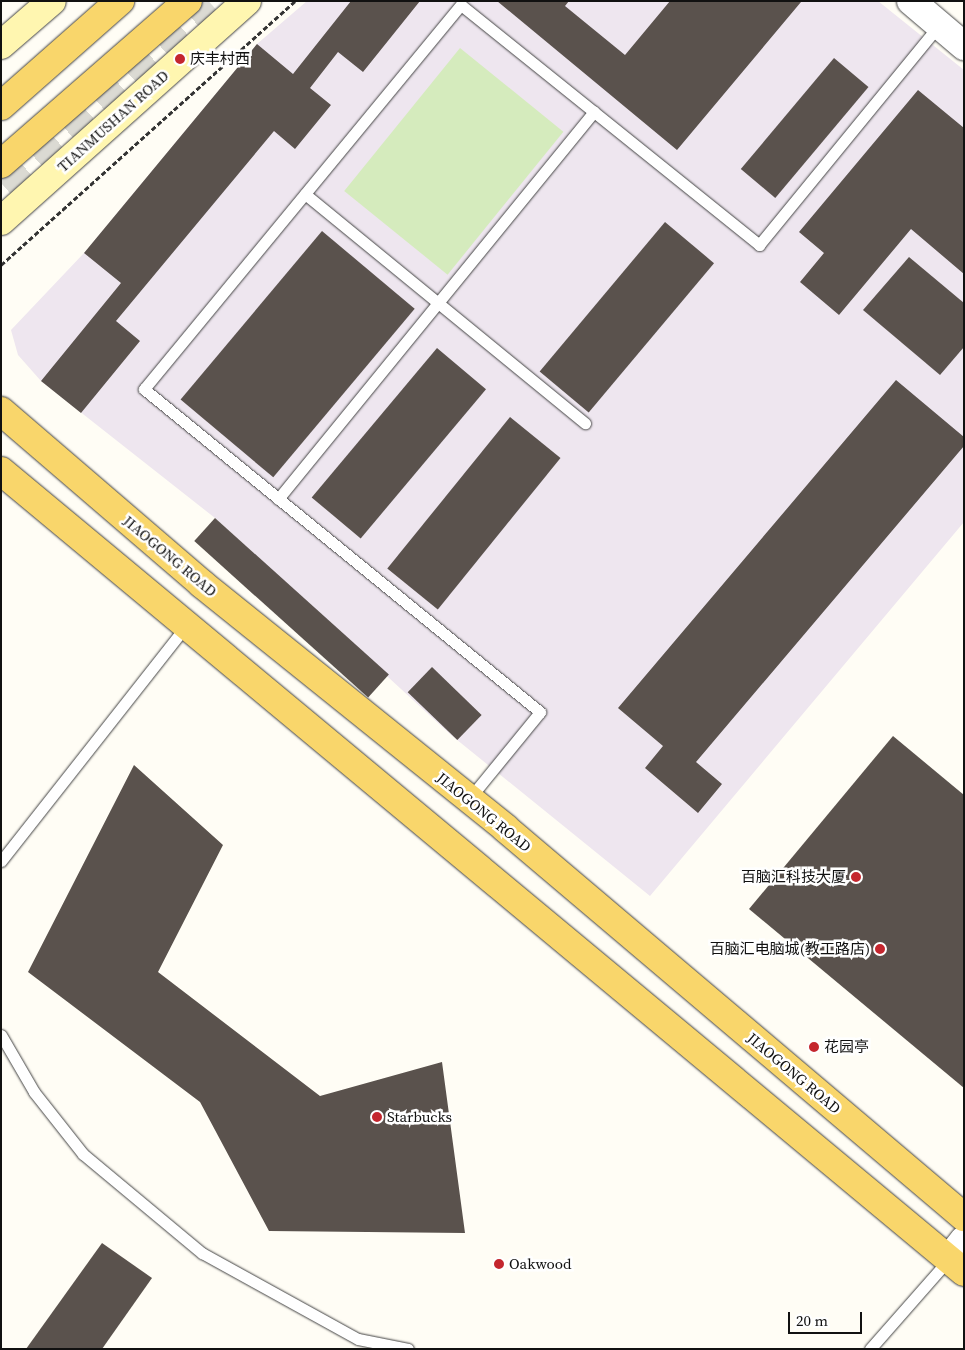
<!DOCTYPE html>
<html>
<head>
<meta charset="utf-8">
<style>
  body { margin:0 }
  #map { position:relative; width:965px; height:1350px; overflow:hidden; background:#fffdf5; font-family:"Source Serif 4","Noto Sans SC",serif }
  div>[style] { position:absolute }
  .industrial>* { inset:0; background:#eee6ef }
  .green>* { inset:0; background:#d5ebbd; transform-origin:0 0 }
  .building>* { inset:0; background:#5a524d; transform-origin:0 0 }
  .trunk-tunnel>* { height:28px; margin-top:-14px; transform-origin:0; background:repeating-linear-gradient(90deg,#dbdad3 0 28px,transparent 0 42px) }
  .path>* { height:3px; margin-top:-1.5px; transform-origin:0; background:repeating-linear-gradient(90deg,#333 0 5px,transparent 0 7.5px) }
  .roads { filter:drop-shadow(0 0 1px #444) drop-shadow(0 0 1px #444) }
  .service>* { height:11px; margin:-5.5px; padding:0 5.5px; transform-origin:5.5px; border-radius:5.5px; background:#fff }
  .tertiary>* { height:28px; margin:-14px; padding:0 14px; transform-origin:14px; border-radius:14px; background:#fff }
  .secondary>* { height:28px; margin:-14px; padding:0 14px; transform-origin:14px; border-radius:14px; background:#fff6b0 }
  .primary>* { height:28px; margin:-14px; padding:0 14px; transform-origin:14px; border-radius:14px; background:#f9d66b }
  .dots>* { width:14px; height:14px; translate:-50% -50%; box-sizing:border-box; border:2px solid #fff; border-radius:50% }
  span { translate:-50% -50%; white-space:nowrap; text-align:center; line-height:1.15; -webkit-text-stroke:5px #fff; paint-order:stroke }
  .poi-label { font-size:15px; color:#111 }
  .left { translate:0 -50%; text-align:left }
  .right { translate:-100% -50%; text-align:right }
  .street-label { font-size:15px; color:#111 }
  .frame { position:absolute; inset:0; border:2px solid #111; pointer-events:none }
  .scale { position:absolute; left:788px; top:1312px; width:74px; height:22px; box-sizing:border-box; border:2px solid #111; border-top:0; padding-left:6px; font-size:15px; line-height:18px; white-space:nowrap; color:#111; -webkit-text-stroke:4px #fff; paint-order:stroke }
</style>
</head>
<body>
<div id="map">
  <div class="industrial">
    <div style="clip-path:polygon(307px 1px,878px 1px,964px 70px,964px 522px,650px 896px,451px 735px,215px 518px,41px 381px,18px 355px,11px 330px,84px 253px,257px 44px)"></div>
  </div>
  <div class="green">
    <div style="left:460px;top:48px;width:133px;height:184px;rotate:39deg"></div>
  </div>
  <div class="building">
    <div style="clip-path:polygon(351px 1px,420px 1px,363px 72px,338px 52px,310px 88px,331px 105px,295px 149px,274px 131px,116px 321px,140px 341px,81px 413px,41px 381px,121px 283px,84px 253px,257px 44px,293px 74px)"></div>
    <div style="clip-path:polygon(497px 1px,569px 1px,565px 6px,625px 55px,670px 1px,801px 2px,677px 150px)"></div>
    <div style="left:834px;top:58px;width:45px;height:145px;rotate:40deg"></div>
    <div style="clip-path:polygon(918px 90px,964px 128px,964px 274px,911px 229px,839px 315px,800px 282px,824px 253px,799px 232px)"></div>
    <div style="left:665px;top:222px;width:64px;height:195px;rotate:40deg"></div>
    <div style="left:322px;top:231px;width:121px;height:220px;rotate:40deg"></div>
    <div style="clip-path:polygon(909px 257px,964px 303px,964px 347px,940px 375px,863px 310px)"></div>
    <div style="left:437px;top:348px;width:64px;height:195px;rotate:40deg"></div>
    <div style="clip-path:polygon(896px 380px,964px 437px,964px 446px,696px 762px,722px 784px,698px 813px,645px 768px,663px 746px,618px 708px)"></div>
    <div style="left:510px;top:417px;width:65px;height:195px;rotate:39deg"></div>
    <div style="left:215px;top:518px;width:234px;height:31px;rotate:42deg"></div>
    <div style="left:432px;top:667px;width:69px;height:35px;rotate:44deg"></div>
    <div style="clip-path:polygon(893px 736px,964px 795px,964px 1088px,749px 909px)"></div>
    <div style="clip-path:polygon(134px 765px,223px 845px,158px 972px,320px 1096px,442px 1062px,465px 1233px,269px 1231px,200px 1102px,28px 972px)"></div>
    <div style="clip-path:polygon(102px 1243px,152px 1278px,102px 1349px,26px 1349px)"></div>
  </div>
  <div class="trunk-tunnel">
    <div style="left:1px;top:183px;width:276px;rotate:-41.3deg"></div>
  </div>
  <div class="path">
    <div style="left:1px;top:265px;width:395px;rotate:-41.9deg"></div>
  </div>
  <div class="roads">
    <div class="service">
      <div style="left:305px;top:194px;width:362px;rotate:39.3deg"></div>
      <div style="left:278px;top:499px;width:500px;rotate:-50.8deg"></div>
      <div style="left:469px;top:799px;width:112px;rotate:-50.8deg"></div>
      <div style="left:540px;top:712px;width:511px;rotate:-140.8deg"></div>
      <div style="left:144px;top:389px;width:498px;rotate:-50.5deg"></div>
      <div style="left:461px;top:5px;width:383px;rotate:38.8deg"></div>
      <div style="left:759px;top:245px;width:284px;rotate:-50.7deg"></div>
      <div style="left:1px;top:861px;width:300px;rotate:-51.8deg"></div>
      <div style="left:1px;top:1035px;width:66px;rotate:59.9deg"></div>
      <div style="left:34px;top:1092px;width:79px;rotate:51.7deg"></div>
      <div style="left:83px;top:1154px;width:155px;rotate:39.8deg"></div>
      <div style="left:202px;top:1253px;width:178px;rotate:28.9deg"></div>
      <div style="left:358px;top:1339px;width:51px;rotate:11.3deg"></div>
      <div style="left:870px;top:1349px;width:120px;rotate:-48.7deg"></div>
    </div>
    <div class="tertiary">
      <div style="left:911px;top:1px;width:70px;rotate:40.3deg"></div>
      <div style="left:949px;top:1259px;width:24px;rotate:-52deg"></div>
    </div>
    <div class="secondary">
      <div style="left:1px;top:45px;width:67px;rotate:-40.8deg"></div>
      <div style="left:1px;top:221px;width:330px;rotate:-41.8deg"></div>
    </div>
    <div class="primary">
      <div style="left:1px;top:106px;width:159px;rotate:-41.4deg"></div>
      <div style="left:1px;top:164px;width:248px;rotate:-41.1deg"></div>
      <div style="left:1px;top:411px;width:265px;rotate:40.7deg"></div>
      <div style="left:202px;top:584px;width:389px;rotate:38.8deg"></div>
      <div style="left:505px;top:828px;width:602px;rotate:40.28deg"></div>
      <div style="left:1px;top:471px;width:1253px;rotate:39.75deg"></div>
    </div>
  </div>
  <div class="dots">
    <div style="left:180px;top:59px;background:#c4262e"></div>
    <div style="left:856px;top:877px;background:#c4262e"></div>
    <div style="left:880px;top:949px;background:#c4262e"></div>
    <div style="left:814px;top:1047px;background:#c4262e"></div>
    <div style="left:377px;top:1117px;background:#c4262e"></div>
    <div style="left:499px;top:1264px;background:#c4262e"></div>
  </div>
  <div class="poi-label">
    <span class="left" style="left:190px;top:59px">庆丰村西</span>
    <span class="right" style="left:846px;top:877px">百脑汇科技大厦</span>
    <span class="right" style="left:870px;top:949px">百脑汇电脑城(教工路店)</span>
    <span class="left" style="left:824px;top:1047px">花园亭</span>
    <span class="left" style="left:387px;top:1117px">Starbucks</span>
    <span class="left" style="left:509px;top:1264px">Oakwood</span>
  </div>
  <div class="street-label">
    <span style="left:113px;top:121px;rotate:-42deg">TIANMUSHAN ROAD</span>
    <span style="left:170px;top:556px;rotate:40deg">JIAOGONG ROAD</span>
    <span style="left:484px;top:812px;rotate:39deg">JIAOGONG ROAD</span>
    <span style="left:794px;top:1073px;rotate:40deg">JIAOGONG ROAD</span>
  </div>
  <div class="frame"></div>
  <div class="scale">20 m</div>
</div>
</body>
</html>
